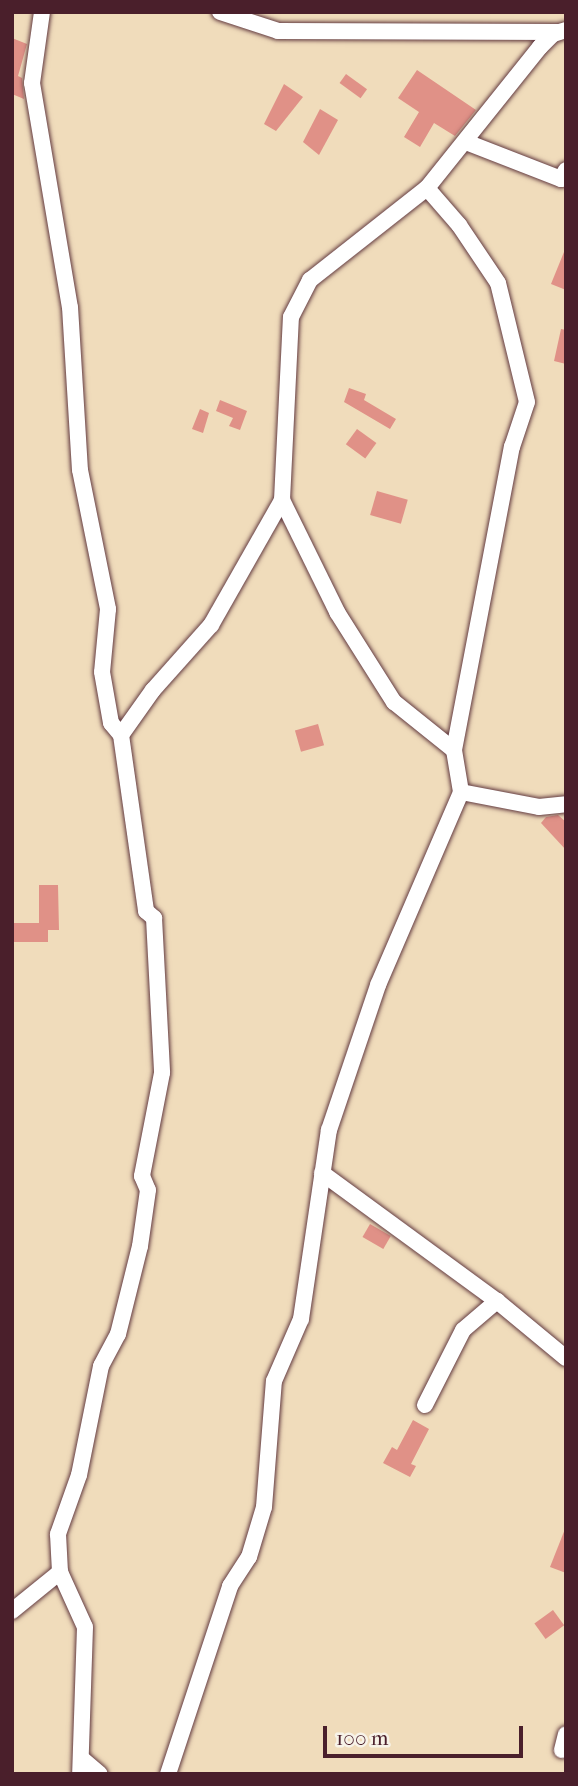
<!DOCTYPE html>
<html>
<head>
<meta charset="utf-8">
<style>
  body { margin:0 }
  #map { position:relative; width:578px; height:1786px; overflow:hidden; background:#f0dcbb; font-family:"IM FELL French Canon",serif }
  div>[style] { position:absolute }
  .building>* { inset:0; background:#e09187; transform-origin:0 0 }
  .roads { filter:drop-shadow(0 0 2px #633b41) drop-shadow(0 0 2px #633b41) }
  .minor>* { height:16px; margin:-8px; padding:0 8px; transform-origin:8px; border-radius:8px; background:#fff }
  span { translate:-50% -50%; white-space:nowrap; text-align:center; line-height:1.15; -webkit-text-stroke:7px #f7f3e8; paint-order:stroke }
  .frame { position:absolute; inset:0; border:14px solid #4a1f2b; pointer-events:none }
  .scale { position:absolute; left:323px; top:1726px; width:200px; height:32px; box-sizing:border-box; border:4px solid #4a1f2b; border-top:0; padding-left:9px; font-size:21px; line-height:24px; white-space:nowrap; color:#4a1f2b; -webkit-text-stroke:5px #f7f3e8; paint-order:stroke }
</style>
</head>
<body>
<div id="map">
  <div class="building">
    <div style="clip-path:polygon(12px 38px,27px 44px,18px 76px,22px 78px,24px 99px,12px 94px)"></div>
    <div style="clip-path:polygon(417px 70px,476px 110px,455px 136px,434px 123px,420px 147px,404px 137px,419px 112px,398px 98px)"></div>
    <div style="left:346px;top:74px;width:26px;height:11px;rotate:36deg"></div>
    <div style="clip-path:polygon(284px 84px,303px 97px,276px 131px,264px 124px)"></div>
    <div style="clip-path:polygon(320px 109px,338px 120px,319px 155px,303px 142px)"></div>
    <div style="clip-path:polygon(566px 247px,566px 290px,551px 284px)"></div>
    <div style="clip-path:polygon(561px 329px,566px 330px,566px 364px,554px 361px)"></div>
    <div style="clip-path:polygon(349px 388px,366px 394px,364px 400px,396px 419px,390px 429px,344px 402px)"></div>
    <div style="clip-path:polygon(220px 400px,247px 411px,240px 430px,229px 426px,233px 418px,216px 411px)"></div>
    <div style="clip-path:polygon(200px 409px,209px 413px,203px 433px,192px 429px)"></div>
    <div style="left:357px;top:429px;width:24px;height:19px;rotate:36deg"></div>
    <div style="left:377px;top:491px;width:32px;height:25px;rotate:16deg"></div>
    <div style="left:318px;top:724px;width:22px;height:24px;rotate:74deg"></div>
    <div style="clip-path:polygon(558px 815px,566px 822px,566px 850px,541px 823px,546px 817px)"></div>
    <div style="clip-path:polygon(39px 885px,58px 885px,59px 930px,48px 930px,48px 942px,12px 942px,12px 923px,39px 923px)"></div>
    <div style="left:370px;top:1224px;width:24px;height:15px;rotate:30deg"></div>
    <div style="clip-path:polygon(413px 1420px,429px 1429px,411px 1464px,416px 1466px,410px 1477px,383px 1463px,392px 1447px,397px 1450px)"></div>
    <div style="clip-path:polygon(565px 1529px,566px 1529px,566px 1573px,550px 1567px)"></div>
    <div style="left:553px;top:1610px;width:19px;height:23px;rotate:54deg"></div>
  </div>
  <div class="roads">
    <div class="minor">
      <div style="left:42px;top:12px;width:72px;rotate:98deg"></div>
      <div style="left:32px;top:83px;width:227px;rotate:80.4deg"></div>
      <div style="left:70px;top:307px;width:163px;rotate:86.5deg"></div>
      <div style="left:80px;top:470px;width:142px;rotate:78.6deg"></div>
      <div style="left:108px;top:609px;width:63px;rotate:95.4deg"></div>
      <div style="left:102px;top:672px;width:52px;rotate:80deg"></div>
      <div style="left:111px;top:723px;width:16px;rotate:50deg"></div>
      <div style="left:121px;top:735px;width:178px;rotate:81.9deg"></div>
      <div style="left:146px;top:911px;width:11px;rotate:41deg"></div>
      <div style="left:154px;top:918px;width:155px;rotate:87deg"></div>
      <div style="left:162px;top:1073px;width:105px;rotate:101deg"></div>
      <div style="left:142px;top:1176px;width:15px;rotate:67deg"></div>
      <div style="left:148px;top:1190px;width:57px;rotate:98.1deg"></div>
      <div style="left:140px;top:1246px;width:91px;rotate:104deg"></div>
      <div style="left:118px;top:1334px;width:36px;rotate:118deg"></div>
      <div style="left:101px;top:1366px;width:111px;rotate:101.4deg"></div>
      <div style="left:79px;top:1475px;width:63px;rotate:109.6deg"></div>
      <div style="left:58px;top:1534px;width:38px;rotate:87deg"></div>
      <div style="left:60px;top:1572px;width:60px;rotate:65.6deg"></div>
      <div style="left:85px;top:1627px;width:147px;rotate:91.9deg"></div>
      <div style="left:220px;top:12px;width:61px;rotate:18.1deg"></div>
      <div style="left:278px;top:31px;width:280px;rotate:0.2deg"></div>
      <div style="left:466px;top:142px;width:102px;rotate:21.3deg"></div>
      <div style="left:561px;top:179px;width:10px;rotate:-61deg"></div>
      <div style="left:282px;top:500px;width:125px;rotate:63.8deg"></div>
      <div style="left:337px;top:612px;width:107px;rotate:57.7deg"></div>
      <div style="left:394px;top:702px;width:77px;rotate:38.7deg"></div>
      <div style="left:121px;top:735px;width:55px;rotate:-54.6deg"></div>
      <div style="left:153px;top:690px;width:87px;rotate:-48.3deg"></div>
      <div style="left:211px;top:625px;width:144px;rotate:-60.4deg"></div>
      <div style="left:282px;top:500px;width:183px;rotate:-87.2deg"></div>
      <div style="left:291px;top:317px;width:42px;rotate:-62.8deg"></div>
      <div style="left:310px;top:280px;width:149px;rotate:-38.2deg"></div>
      <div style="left:427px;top:188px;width:181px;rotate:-51.3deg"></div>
      <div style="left:540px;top:47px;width:18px;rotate:-45deg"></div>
      <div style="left:553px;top:34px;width:14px;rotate:-17deg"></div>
      <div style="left:461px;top:792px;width:79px;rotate:10.9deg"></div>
      <div style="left:539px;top:807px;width:27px;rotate:-6deg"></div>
      <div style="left:322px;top:1173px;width:217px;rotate:36.2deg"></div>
      <div style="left:497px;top:1301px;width:89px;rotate:39.6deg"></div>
      <div style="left:425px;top:1405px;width:84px;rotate:-63.1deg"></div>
      <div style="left:463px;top:1330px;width:45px;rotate:-40.5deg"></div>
      <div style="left:12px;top:1611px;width:62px;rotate:-39.1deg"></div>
      <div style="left:562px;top:1750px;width:16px;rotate:-76deg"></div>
      <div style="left:82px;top:1759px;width:23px;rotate:40deg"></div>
      <div style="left:168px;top:1774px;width:198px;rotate:-71.7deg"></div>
      <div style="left:230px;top:1586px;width:35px;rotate:-57deg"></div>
      <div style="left:249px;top:1557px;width:52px;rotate:-73.3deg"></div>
      <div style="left:264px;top:1507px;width:126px;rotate:-85.5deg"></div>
      <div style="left:274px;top:1381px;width:68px;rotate:-66.5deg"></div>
      <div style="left:301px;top:1319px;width:191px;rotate:-81.6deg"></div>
      <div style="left:329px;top:1130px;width:153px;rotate:-71.3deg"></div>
      <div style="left:378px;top:985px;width:210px;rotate:-66.7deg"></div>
      <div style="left:461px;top:792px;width:43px;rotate:-99.5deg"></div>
      <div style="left:454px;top:750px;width:309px;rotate:-79.2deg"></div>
      <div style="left:512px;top:447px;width:47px;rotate:-71.6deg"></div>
      <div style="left:527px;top:402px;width:122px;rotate:-103.7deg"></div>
      <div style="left:498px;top:283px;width:70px;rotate:-123.9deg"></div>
      <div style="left:459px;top:225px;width:49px;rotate:-130.9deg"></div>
    </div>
  </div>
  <div class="frame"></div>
  <div class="scale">100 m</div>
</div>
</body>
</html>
